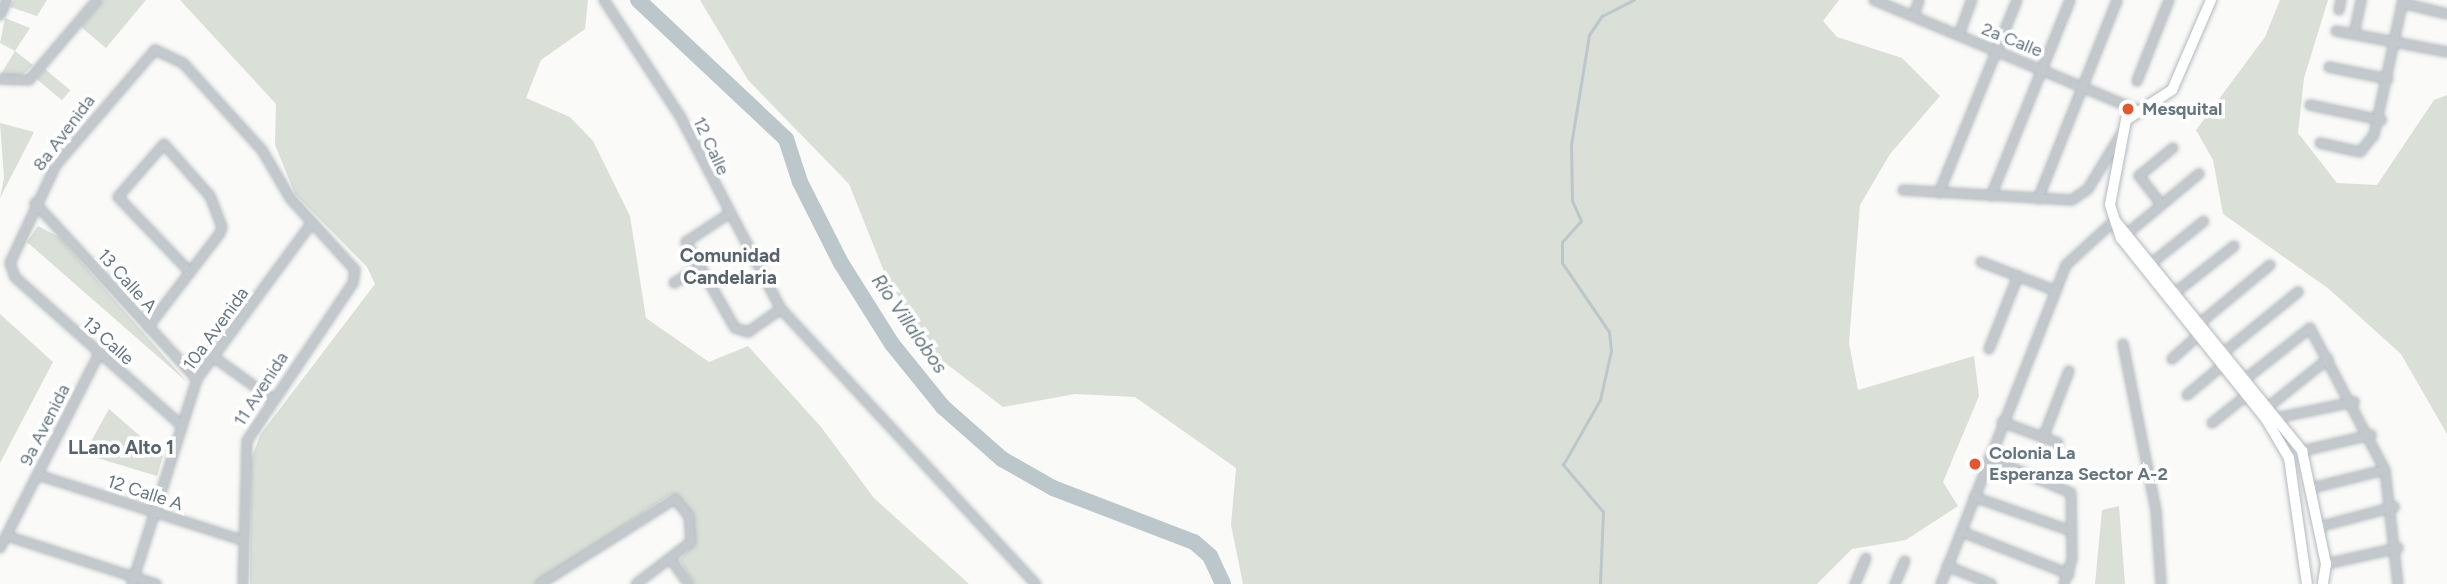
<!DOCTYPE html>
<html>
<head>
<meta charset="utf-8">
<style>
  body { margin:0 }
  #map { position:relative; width:2447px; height:584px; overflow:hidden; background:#fafaf8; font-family:Figtree,sans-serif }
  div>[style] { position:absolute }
  .green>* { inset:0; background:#dadfd7; transform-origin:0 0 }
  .stream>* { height:2.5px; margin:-1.25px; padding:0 1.25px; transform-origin:1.25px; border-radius:1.25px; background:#bbc7cb }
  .river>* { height:16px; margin:-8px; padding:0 8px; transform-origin:8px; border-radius:8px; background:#bbc7cb }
  .roads { filter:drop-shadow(0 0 2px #b3babf) drop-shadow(0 0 2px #b3babf) }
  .minor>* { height:8px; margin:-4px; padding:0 4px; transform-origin:4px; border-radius:4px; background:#c3c8cc }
  .secondary>* { height:10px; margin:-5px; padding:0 5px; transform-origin:5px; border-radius:5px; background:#fff }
  .dots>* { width:19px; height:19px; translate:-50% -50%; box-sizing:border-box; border:4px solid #fff; border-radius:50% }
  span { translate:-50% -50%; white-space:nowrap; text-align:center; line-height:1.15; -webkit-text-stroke:7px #fff; paint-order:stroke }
  .street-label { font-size:18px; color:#657683 }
  .poi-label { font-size:18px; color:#657683; font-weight:700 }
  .left { translate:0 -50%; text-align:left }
  .neighbourhood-label { font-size:19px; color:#57646e; font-weight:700 }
  .water-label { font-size:19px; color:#60757c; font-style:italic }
</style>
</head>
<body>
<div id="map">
  <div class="green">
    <div style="clip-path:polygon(14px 0,47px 0,37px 16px,10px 7px)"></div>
    <div style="clip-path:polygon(103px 0,146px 0,106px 48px,81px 27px)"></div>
    <div style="clip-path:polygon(180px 0,588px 0,585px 29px,541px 60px,526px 98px,570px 117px,593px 141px,630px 216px,646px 318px,709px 362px,748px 346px,821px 427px,874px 498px,969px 584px,695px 584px,679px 560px,695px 544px,692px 517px,671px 494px,535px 584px,250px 584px,251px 460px,260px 435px,375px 284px,367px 267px,295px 194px,275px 145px,276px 104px)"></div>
    <div style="clip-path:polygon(700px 0,1839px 0,1823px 21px,1837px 37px,1902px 58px,1940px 96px,1890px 154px,1860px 205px,1849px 343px,1858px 390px,1974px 356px,1979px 396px,1943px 482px,1958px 506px,1906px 540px,1852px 549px,1817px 584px,1243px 584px,1231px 525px,1236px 468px,1135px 397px,1075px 394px,1003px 407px,940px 359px,887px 279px,849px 184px,748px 80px)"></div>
    <div style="clip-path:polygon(2280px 0,2328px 0,2304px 78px,2298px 133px,2337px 183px,2377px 185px,2434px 100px,2447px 95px,2447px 434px,2401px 354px,2329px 289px,2223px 214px,2213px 160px,2196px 130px,2265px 37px)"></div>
    <div style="clip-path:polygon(5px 18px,30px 28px,15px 51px,33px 65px,18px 79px,1px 74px,15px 51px,0 43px)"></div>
    <div style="left:45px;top:69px;width:33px;height:13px;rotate:40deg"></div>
    <div style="clip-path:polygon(0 123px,34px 132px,0 198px,4px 178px)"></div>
    <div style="clip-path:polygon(38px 226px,59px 237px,187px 382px,27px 242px)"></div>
    <div style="clip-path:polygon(0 314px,53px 362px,0 463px)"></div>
    <div style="clip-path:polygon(109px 409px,163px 456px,157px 476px,84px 454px)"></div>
    <div style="clip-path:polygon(2119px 506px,2125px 584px,2095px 584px,2102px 510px)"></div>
  </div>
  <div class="stream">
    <div style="left:1600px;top:584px;width:72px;rotate:-87.6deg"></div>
    <div style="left:1603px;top:512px;width:62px;rotate:-130.4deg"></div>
    <div style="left:1563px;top:465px;width:75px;rotate:-60.4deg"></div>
    <div style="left:1600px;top:400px;width:50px;rotate:-77.3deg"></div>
    <div style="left:1611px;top:351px;width:19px;rotate:-96deg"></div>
    <div style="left:1609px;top:332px;width:83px;rotate:-124.3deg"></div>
    <div style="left:1562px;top:263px;width:21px;rotate:-90deg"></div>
    <div style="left:1562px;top:242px;width:28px;rotate:-48deg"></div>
    <div style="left:1581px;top:221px;width:22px;rotate:-114deg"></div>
    <div style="left:1572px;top:201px;width:56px;rotate:-91deg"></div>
    <div style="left:1571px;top:145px;width:111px;rotate:-80.7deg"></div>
    <div style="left:1589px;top:35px;width:23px;rotate:-56deg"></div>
    <div style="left:1602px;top:16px;width:36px;rotate:-27deg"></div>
  </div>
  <div class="river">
    <div style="left:638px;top:0;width:203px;rotate:43.2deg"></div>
    <div style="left:786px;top:139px;width:45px;rotate:72deg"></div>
    <div style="left:800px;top:182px;width:91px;rotate:63.2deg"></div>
    <div style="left:841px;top:263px;width:96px;rotate:57.8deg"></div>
    <div style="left:892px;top:344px;width:81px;rotate:51deg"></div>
    <div style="left:943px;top:407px;width:79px;rotate:41.4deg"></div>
    <div style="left:1002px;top:459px;width:59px;rotate:29.6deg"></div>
    <div style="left:1053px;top:488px;width:151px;rotate:21deg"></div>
    <div style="left:1194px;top:542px;width:21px;rotate:41deg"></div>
    <div style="left:1210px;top:556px;width:31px;rotate:65deg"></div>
  </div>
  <div class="roads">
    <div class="minor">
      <div style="left:604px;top:0;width:139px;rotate:56.8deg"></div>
      <div style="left:680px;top:116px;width:218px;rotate:62.4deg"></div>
      <div style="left:781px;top:309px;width:375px;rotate:47.2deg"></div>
      <div style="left:1874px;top:0;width:285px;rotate:22.7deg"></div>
      <div style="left:2402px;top:3px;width:46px;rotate:13.7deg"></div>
      <div style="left:2339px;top:10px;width:10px;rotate:-79deg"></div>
      <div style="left:0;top:15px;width:17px;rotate:-65deg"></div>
      <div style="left:1914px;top:16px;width:17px;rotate:-73deg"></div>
      <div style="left:2336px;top:31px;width:113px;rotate:10.7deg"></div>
      <div style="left:2354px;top:34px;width:35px;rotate:-78deg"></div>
      <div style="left:1959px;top:35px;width:37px;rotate:-70deg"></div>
      <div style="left:2329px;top:67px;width:60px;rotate:11.5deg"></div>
      <div style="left:0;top:79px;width:29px;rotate:2deg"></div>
      <div style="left:29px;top:80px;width:105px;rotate:-49.6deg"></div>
      <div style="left:2137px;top:81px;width:87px;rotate:-68.4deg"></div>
      <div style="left:2310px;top:105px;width:73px;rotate:11.9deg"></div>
      <div style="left:2320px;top:143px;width:41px;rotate:12.7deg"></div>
      <div style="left:2360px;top:152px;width:22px;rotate:-51deg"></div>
      <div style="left:2374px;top:135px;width:138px;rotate:-77.9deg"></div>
      <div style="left:1903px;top:190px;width:169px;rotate:3.4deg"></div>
      <div style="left:2072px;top:200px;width:19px;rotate:-35deg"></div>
      <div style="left:2088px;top:189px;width:66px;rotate:-58.7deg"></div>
      <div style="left:1939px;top:193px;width:208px;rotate:-68deg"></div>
      <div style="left:1991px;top:196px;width:211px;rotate:-68deg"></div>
      <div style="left:2038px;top:199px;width:214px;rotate:-68.3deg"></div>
      <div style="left:35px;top:203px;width:239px;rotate:47.4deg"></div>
      <div style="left:2161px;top:204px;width:36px;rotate:-128deg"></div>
      <div style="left:2139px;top:176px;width:44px;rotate:-39.5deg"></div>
      <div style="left:727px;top:215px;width:49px;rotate:146.6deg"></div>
      <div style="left:686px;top:242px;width:99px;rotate:60.3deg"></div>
      <div style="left:735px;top:328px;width:14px;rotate:17deg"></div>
      <div style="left:748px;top:332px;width:40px;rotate:-34.9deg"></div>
      <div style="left:2123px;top:237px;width:99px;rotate:-39.7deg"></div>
      <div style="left:1981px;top:262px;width:80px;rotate:21.1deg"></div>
      <div style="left:2153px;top:262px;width:65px;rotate:-38.8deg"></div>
      <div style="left:674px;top:283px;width:31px;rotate:-31deg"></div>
      <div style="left:2176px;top:292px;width:74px;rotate:-38.4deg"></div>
      <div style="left:2200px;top:323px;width:91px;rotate:-39.6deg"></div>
      <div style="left:148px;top:327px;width:118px;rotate:-52.5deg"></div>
      <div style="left:220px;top:233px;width:6px;rotate:-72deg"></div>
      <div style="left:222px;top:227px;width:33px;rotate:-111deg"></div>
      <div style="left:210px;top:196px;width:69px;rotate:-131.5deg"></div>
      <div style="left:164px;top:144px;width:70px;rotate:131deg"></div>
      <div style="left:118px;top:197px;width:104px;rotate:46.2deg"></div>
      <div style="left:2123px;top:344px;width:169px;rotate:78.8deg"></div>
      <div style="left:2156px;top:510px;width:74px;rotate:86.1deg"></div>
      <div style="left:1989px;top:349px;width:79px;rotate:-68.3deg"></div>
      <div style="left:2223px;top:353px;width:97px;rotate:-39.1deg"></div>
      <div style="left:215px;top:358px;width:69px;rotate:35.5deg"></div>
      <div style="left:2172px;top:359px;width:38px;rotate:-42deg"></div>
      <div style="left:2244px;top:380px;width:84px;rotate:-38.2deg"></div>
      <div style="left:2310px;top:328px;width:161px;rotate:62.2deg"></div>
      <div style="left:2385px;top:470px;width:115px;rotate:83.5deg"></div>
      <div style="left:2187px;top:395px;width:47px;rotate:-39.8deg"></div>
      <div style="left:2268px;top:407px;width:77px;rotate:-38.7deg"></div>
      <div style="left:2276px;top:418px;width:80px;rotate:-11.6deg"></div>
      <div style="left:2002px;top:422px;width:60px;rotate:20.6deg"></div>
      <div style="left:2212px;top:423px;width:45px;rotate:-38.7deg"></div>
      <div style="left:182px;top:426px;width:224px;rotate:-138.3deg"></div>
      <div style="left:15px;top:277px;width:15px;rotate:-110deg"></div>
      <div style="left:10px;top:263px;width:108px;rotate:-64.9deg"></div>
      <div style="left:56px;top:165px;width:152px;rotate:-49.3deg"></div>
      <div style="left:155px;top:50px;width:31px;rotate:25deg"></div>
      <div style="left:183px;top:63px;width:118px;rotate:47.8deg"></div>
      <div style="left:262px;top:150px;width:56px;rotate:59.7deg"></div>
      <div style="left:290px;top:198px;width:97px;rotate:47.9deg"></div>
      <div style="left:355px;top:270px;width:13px;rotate:99deg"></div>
      <div style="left:353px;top:283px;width:190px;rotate:123.9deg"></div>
      <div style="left:247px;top:441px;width:143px;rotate:91.6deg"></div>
      <div style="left:2043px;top:438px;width:72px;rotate:-68.8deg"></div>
      <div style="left:2302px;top:451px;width:71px;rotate:-13.1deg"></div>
      <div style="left:1989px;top:458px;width:89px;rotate:23.1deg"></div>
      <div style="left:2071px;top:493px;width:66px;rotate:89.1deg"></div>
      <div style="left:2072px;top:559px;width:26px;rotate:108deg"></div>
      <div style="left:38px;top:475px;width:214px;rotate:17.7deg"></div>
      <div style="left:2312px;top:488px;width:75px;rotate:-13.9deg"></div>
      <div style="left:1974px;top:497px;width:103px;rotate:19.3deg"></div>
      <div style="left:2318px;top:527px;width:79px;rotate:-14.7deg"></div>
      <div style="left:1962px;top:532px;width:115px;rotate:21.4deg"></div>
      <div style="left:7px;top:536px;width:157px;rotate:17.9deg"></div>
      <div style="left:0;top:548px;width:218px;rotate:-63deg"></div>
      <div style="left:672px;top:561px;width:29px;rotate:54deg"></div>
      <div style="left:2326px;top:564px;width:74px;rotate:-12.5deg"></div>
      <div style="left:1947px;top:566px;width:48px;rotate:22.2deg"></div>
      <div style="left:132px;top:584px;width:215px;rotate:-72.4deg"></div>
      <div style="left:197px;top:379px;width:192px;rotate:-53.7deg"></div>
      <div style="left:540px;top:584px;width:160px;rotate:-32.2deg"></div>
      <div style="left:675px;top:499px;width:22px;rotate:51deg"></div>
      <div style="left:689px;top:516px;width:26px;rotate:86deg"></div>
      <div style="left:691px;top:542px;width:69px;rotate:142.6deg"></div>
      <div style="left:1855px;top:584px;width:28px;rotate:-67deg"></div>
      <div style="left:1895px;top:584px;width:25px;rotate:-67deg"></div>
      <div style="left:1941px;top:584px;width:343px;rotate:-68.6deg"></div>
      <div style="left:2066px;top:265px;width:65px;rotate:-42.5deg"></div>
    </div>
    <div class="secondary">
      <div style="left:2211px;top:0;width:98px;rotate:113.4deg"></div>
      <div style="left:2172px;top:90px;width:55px;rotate:146.9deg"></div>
      <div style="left:2126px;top:120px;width:86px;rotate:100.7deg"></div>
      <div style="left:2110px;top:205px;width:35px;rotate:72deg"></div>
      <div style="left:2121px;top:238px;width:232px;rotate:51.3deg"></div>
      <div style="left:2266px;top:419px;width:45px;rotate:59.5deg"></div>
      <div style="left:2289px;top:458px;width:127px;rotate:81.9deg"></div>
      <div style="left:2117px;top:223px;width:294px;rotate:50.9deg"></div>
      <div style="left:2302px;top:451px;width:116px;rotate:78deg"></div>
      <div style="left:2326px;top:564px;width:20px;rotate:99deg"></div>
    </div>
  </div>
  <div class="dots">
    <div style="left:2128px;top:109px;background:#e4572e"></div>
    <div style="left:1975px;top:464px;background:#e4572e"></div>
  </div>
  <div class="street-label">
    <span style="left:2012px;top:40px;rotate:22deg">2a Calle</span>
    <span style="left:64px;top:133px;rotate:-53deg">8a Avenida</span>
    <span style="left:711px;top:146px;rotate:65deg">12 Calle</span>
    <span style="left:127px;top:281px;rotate:48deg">13 Calle A</span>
    <span style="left:216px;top:329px;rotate:-54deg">10a Avenida</span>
    <span style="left:108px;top:341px;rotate:42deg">13 Calle</span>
    <span style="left:261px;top:389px;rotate:-57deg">11 Avenida</span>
    <span style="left:45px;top:425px;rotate:-63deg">9a Avenida</span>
    <span style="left:145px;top:493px;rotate:18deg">12 Calle A</span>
  </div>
  <div class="poi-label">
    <span class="left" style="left:2142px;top:109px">Mesquital</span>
    <span class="left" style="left:1989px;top:464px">Colonia La<br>Esperanza Sector A-2</span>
  </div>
  <div class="neighbourhood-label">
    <span style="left:730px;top:267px">Comunidad<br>Candelaria</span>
    <span style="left:121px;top:448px">LLano Alto 1</span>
  </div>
  <div class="water-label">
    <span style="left:909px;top:324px;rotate:55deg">Río Villalobos</span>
  </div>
</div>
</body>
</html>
